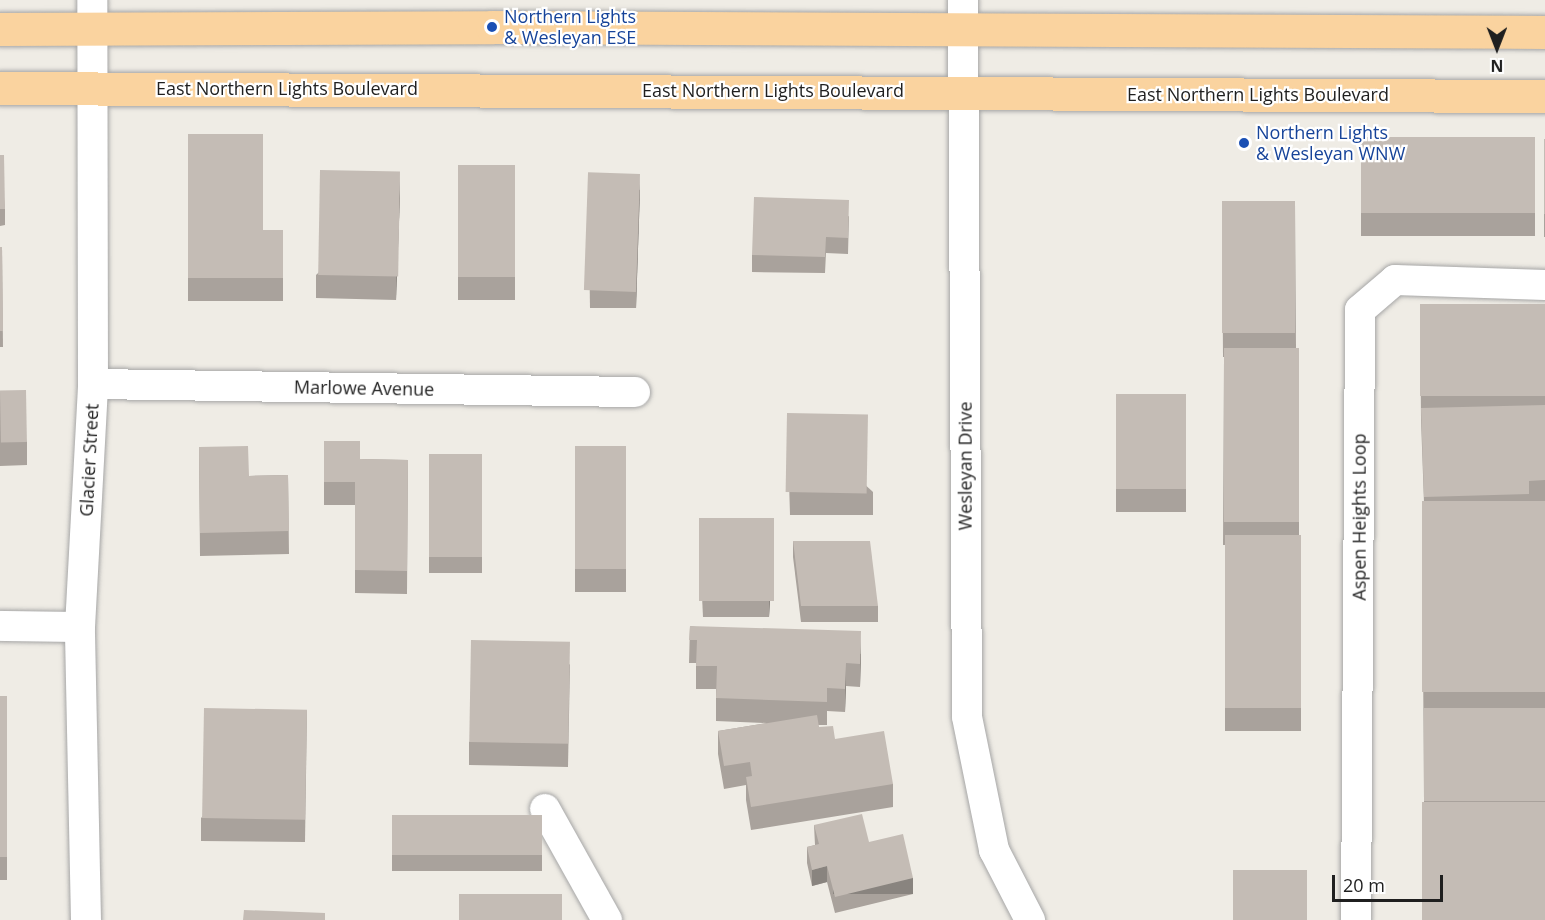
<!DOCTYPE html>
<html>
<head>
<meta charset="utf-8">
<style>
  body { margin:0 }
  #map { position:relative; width:1545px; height:920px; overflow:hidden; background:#efece5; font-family:"Open Sans",sans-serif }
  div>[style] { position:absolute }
  .roads { filter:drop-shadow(0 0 2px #a6a6a6) drop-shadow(0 0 2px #a6a6a6) }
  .minor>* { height:30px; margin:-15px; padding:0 15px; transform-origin:15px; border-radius:15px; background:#fff }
  .primary>* { height:33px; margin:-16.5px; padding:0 16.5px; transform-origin:16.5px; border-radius:16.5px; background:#fad39f }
  .wall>* { inset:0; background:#a9a29c; transform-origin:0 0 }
  .shaded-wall>* { inset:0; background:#89847f; transform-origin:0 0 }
  .building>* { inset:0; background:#c4bcb5; transform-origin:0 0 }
  .dots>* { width:16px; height:16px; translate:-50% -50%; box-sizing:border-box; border:3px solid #fff; border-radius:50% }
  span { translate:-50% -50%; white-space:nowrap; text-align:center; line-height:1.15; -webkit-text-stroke:4.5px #fff; paint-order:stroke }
  .transit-label { font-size:18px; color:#164399 }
  .left { translate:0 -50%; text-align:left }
  .street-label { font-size:18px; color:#1f1f1f }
  .north { position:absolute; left:1467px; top:18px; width:60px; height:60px; -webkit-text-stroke:4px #fff; paint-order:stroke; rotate:180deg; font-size:16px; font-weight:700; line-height:24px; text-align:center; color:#1f1f1f }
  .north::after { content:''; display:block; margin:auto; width:21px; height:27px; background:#1f1f1f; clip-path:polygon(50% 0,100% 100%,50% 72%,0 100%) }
  .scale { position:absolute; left:1332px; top:875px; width:111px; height:27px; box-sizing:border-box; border:3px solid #1f1f1f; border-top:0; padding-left:8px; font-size:18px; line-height:21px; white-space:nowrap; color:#1f1f1f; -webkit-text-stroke:4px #fff; paint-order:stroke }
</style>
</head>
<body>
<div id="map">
  <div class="roads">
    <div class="minor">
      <div style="left:963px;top:0;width:717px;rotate:89.68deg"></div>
      <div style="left:967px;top:717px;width:136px;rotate:78.5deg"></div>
      <div style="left:994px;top:850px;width:79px;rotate:62.8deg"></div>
      <div style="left:93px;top:384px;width:542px;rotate:0.85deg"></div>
      <div style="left:0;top:626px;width:80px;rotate:0.7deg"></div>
      <div style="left:545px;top:809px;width:127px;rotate:60.8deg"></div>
      <div style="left:86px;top:920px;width:293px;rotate:-91.2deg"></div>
      <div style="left:80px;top:627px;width:243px;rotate:-86.9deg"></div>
      <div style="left:93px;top:384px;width:384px;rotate:-90.1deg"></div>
      <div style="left:1356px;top:920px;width:610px;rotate:-89.62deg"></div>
      <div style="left:1360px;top:310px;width:46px;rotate:-40.6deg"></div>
      <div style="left:1395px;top:280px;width:150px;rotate:1.9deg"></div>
    </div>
    <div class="primary">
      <div style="left:0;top:29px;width:492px;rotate:-0.2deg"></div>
      <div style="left:492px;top:27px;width:1053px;rotate:0.27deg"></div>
      <div style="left:0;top:88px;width:1545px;rotate:0.3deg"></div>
    </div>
  </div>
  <div class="wall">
    <div style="clip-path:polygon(188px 134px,263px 230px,283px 230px,283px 301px,188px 301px)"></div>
    <div style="left:1361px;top:137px;width:174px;height:99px"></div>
    <div style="left:1544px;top:139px;width:1px;height:98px"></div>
    <div style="clip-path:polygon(0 155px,5px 209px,5px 225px,0 226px)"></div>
    <div style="left:458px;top:165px;width:57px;height:135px"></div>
    <div style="clip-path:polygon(588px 176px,640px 190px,636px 308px,590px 308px)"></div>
    <div style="clip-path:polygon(400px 195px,396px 300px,316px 298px,316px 275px)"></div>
    <div style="clip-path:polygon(1295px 201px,1296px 348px,1299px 348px,1299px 535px,1301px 535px,1301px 731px,1225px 731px,1225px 545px,1223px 545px,1224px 357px,1223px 357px,1222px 202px)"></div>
    <div style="clip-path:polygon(849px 216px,848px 254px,826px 253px,825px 273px,752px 272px,752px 255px)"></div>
    <div style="clip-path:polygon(0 247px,2px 247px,3px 347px,0 347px)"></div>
    <div style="clip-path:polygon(1545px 304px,1545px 920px,1424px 802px,1422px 503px,1424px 503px,1421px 420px,1420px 305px)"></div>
    <div style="clip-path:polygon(0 391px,27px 442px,27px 465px,0 466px)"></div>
    <div style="left:1116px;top:394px;width:70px;height:118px"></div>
    <div style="clip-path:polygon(787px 413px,873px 492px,873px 515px,790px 515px)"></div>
    <div style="clip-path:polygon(324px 441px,360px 459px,408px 460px,407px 594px,355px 593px,355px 505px,324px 505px)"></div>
    <div style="left:626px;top:446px;width:146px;height:51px;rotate:90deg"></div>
    <div style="clip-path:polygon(199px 447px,249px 476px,288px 475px,289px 554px,200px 556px)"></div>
    <div style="left:429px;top:454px;width:53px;height:119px"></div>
    <div style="clip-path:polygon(699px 518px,774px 534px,769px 617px,703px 617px,699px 534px)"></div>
    <div style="clip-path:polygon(793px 541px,878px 606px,878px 622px,801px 622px,793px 557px)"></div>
    <div style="clip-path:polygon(690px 626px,861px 654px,860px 687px,846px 686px,845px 712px,827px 711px,827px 725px,818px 725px,819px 727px,893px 784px,893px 807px,751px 830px,746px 800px,746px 785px,724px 789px,718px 754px,718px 731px,767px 723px,716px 721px,716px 689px,696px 689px,696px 663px,689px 663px)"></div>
    <div style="clip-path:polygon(570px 664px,568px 767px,469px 765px,469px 742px)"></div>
    <div style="left:0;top:696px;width:7px;height:184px"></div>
    <div style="clip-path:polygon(307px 710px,305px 842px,201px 841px,201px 818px)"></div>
    <div style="left:392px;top:815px;width:150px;height:56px"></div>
    <div style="clip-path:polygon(814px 825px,869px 842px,913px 894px,835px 913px,827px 882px,812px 886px,807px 863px,807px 847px,815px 845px)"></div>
  </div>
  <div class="shaded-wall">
    <div style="clip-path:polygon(400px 172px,400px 195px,396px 300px,396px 277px)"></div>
    <div style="clip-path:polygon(640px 174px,640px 190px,636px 308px,636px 292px)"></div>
    <div style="clip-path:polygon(774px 518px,774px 534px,769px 617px,769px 601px)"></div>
    <div style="clip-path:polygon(861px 631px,861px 654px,860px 687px,860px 664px)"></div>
    <div style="clip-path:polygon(846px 663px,846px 686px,845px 712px,845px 689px)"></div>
    <div style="clip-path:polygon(827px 866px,827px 882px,812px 886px,812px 870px)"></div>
    <div style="left:913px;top:878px;width:16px;height:80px;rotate:90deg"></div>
  </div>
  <div class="building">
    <div style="clip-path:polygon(188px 134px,263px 134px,263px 230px,283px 230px,283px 278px,188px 278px)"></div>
    <div style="left:1361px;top:137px;width:174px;height:76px"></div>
    <div style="left:1544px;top:139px;width:1px;height:75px"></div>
    <div style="clip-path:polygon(0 155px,4px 155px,5px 209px,0 209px)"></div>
    <div style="left:458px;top:165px;width:57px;height:112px"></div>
    <div style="left:320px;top:170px;width:80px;height:105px;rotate:1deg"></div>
    <div style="left:640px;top:174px;width:118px;height:52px;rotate:92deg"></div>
    <div style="clip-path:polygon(754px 197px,849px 200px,848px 238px,826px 237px,825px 257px,752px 255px)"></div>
    <div style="left:1295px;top:201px;width:132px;height:73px;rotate:90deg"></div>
    <div style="clip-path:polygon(0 247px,2px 247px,3px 331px,0 331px)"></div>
    <div style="left:1545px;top:304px;width:92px;height:125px;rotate:90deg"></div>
    <div style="left:1224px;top:348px;width:75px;height:174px"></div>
    <div style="left:26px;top:390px;width:52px;height:26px;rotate:89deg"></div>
    <div style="left:1116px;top:394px;width:70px;height:95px"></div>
    <div style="clip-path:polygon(1545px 405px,1545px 480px,1529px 481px,1529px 494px,1424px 497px,1421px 408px)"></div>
    <div style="left:787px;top:413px;width:81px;height:79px;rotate:1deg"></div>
    <div style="clip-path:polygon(324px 441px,360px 441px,360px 459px,408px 460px,407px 571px,355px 570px,355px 482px,324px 482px)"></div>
    <div style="clip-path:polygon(248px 446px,249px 476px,288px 475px,289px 531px,200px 533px,199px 447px)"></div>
    <div style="left:626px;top:446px;width:123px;height:51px;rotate:90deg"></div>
    <div style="left:429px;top:454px;width:53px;height:103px"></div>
    <div style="left:1545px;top:501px;width:191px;height:123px;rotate:90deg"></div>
    <div style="left:699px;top:518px;width:75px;height:83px"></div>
    <div style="left:1225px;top:535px;width:76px;height:173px"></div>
    <div style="clip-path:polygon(793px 541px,870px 541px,878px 606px,801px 606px)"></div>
    <div style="clip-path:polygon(690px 626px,861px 631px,860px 664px,846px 663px,845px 689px,827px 688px,827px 702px,716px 698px,717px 666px,696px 666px,697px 640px,689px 640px)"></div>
    <div style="left:471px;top:640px;width:99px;height:102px;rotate:1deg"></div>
    <div style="left:0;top:696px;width:7px;height:161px"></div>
    <div style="left:204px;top:708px;width:103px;height:110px;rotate:1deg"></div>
    <div style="left:1424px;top:708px;width:121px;height:93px"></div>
    <div style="clip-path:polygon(817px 715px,819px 727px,833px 726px,835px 739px,884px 731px,893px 784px,751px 807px,746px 777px,752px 776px,750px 762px,724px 766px,718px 731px)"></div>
    <div style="left:1422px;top:802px;width:123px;height:118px"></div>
    <div style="clip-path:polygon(862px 814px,869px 842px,903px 834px,913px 878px,835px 897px,827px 866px,812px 870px,807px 847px,819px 844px,814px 825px)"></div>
    <div style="left:392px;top:815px;width:150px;height:40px"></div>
    <div style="left:1233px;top:870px;width:74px;height:50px"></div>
    <div style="left:459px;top:894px;width:103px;height:26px"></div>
    <div style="clip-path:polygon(244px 910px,325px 913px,325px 920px,243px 920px)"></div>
  </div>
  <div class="dots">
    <div style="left:492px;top:27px;background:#1a4fb4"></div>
    <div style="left:1244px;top:143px;background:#1a4fb4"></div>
  </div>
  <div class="transit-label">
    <span class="left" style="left:504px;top:27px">Northern Lights<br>&amp; Wesleyan ESE</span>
    <span class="left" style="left:1256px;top:143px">Northern Lights<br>&amp; Wesleyan WNW</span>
  </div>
  <div class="street-label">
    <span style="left:287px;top:88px">East Northern Lights Boulevard</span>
    <span style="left:773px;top:90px">East Northern Lights Boulevard</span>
    <span style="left:1258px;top:94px">East Northern Lights Boulevard</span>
    <span style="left:364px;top:388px;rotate:1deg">Marlowe Avenue</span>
    <span style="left:89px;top:460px;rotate:-87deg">Glacier Street</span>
    <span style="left:965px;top:466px;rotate:-90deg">Wesleyan Drive</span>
    <span style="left:1359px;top:517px;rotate:-90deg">Aspen Heights Loop</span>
  </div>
  <div class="north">N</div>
  <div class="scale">20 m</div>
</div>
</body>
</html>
